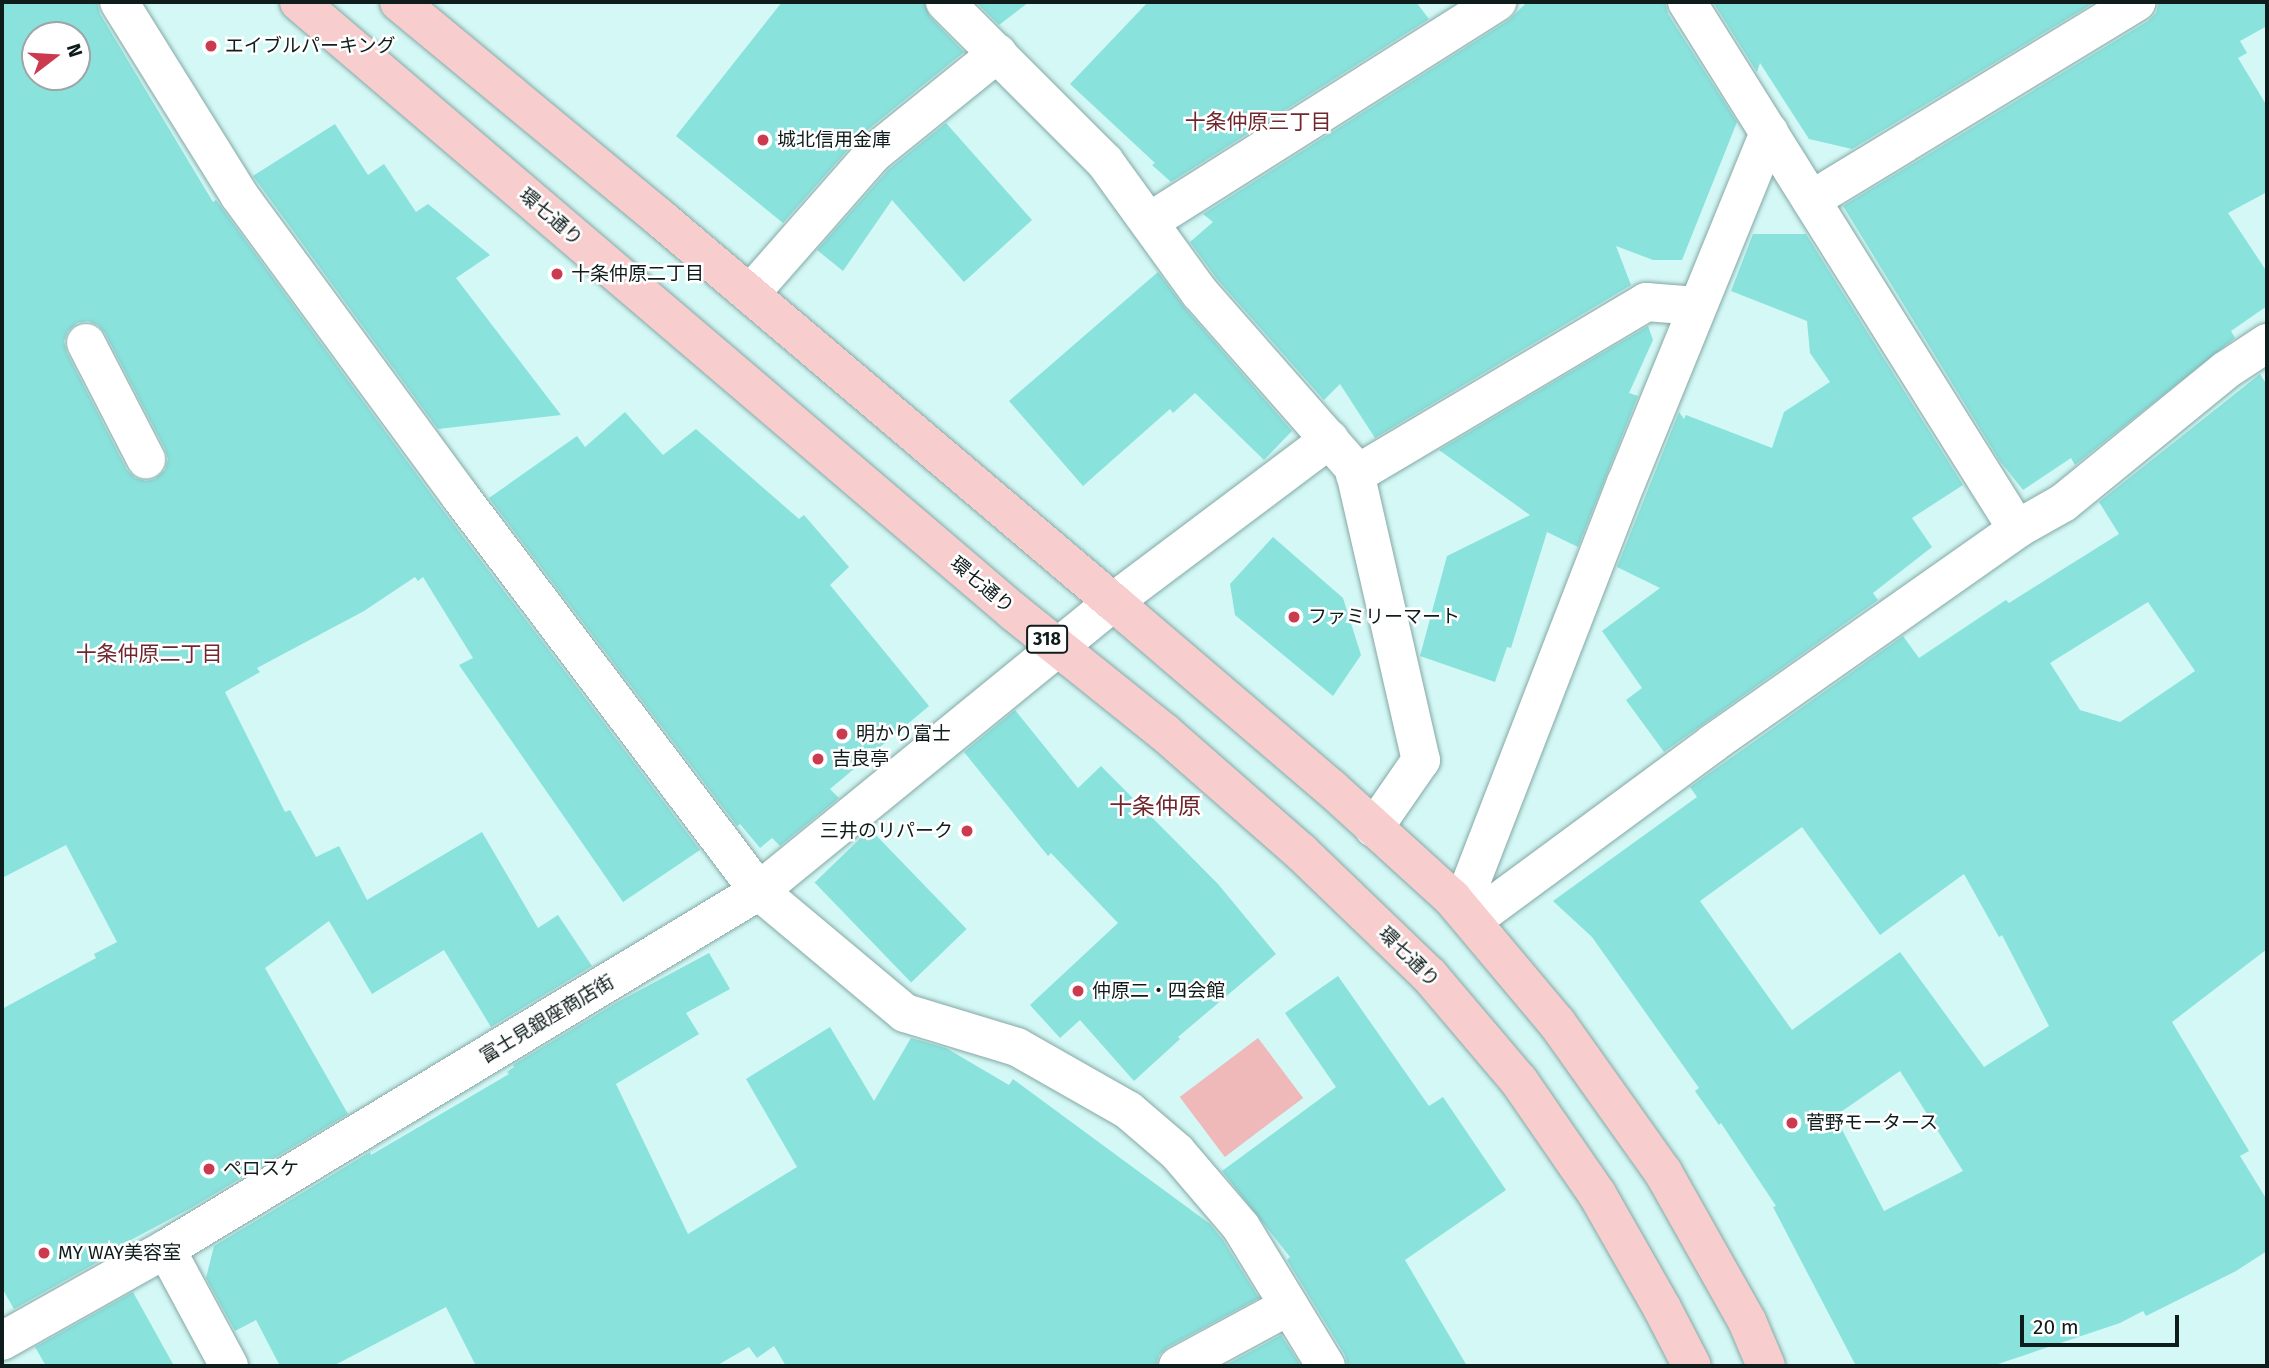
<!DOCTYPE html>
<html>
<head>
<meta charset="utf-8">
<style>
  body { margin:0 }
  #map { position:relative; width:2269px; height:1368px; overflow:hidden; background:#d3f8f5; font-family:"Fira Sans","Noto Sans JP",sans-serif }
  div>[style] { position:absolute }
  .green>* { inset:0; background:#efb8b9; transform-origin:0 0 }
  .building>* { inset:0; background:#8ae2dd; transform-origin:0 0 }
  .roads { filter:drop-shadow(0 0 2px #85a8a5) drop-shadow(0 0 2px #85a8a5) }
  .minor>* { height:38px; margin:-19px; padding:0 19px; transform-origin:19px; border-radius:19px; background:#fff }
  .major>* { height:38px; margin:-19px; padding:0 19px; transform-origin:19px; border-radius:19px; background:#f8cdce }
  .dots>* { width:19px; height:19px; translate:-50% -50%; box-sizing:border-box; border:4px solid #fff; border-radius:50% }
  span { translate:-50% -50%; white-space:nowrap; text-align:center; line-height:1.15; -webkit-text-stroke:5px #fff; paint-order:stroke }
  .shield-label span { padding:2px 5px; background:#fff; border:2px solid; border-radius:5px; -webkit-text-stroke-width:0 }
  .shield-label { font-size:18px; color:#0e1c1b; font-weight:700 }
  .poi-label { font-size:19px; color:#0e1c1b }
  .left { translate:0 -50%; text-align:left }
  .right { translate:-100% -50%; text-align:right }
  .street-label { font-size:19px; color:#0e1c1b }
  .neighbourhood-label { font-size:21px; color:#6f282f }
  .quarter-label { font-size:23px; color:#6f282f }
  .frame { position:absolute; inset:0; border:4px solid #0e1c1b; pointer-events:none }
  .north { position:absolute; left:21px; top:21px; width:70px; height:70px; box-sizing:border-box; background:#fff; border:2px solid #9fa4a4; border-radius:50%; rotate:73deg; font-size:19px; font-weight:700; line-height:28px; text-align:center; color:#0e1c1b }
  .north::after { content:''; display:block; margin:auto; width:24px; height:32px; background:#cb3a4e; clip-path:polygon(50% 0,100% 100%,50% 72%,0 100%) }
  .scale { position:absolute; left:2020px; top:1315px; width:159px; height:32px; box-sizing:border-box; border:4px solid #0e1c1b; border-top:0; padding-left:9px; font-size:21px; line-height:24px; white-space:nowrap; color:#0e1c1b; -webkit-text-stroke:5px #fff; paint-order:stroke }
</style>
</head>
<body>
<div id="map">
  <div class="green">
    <div style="left:1258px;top:1038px;width:75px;height:98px;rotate:53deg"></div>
  </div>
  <div class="building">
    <div style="clip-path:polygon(evenodd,2px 2px,97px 2px,100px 14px,213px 202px,216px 200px,442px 509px,700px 850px,623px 902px,459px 665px,473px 658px,423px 577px,418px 581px,415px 577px,364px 611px,257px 668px,260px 672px,225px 692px,285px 812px,290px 810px,316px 857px,339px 846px,367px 900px,482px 832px,538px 928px,558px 915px,592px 966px,491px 1027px,444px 950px,372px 994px,329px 921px,265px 968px,348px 1114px,191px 1208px,110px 1251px,112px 1254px,14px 1309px,2px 1288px,2px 1009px,96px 958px,94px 954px,117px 942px,66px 845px,2px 878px,2px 2px,35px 35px,77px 35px,77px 77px,35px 77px,35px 35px,2px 2px,88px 321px,98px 325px,105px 333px,165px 449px,168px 459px,165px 470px,155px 479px,146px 481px,135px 478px,127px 470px,67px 353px,64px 341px,68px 331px,77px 323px,88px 321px)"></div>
    <div style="clip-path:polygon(782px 2px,924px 2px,930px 17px,964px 52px,860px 136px,783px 223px,676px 136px)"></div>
    <div style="clip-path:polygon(976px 2px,1029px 2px,999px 25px)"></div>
    <div style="clip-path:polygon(1148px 2px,1416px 2px,1429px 19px,1171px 182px,1152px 165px,1155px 163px,1070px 84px)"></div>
    <div style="clip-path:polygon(1527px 2px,1665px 2px,1668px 14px,1737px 122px,1682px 260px,1653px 260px,1616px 246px,1631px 285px,1375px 438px,1340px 384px,1324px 400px,1217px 279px,1190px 242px,1213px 222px,1203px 214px,1509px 20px)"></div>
    <div style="clip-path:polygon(1713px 2px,2095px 2px,1852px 149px,1809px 139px,1760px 63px,1757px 72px)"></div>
    <div style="clip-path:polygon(2159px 2px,2267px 2px,2267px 26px,2240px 41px,2247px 53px,2238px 58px,2267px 106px,2267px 192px,2228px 213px,2267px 272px,2267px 306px,2231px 331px,2235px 338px,2075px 465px,2071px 458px,2023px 490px,2000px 461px,1843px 206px,2148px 21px,2156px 13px)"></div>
    <div style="clip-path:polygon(946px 123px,1032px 220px,964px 282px,892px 200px,843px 271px,817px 250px,889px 169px)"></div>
    <div style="clip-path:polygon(335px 124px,368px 175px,384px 164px,416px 212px,428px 204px,490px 255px,456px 278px,561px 415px,438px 429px,253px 176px)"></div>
    <div style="clip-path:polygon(1753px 234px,1806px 234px,1963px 485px,1912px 518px,1932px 547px,1873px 593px,1878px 600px,1664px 752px,1626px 700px,1642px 688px,1602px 631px,1660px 588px,1617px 567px,1679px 412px,1684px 419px,1686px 415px,1772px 448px,1784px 412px,1830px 382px,1810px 353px,1807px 321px,1731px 291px)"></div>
    <div style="clip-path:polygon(1158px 272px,1184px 307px,1292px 431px,1264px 460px,1195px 393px,1173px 413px,1170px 409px,1083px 486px,1009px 401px)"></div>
    <div style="clip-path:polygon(1648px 326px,1653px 340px,1629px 393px,1638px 396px,1578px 547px,1547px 532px,1511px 648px,1507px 647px,1495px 682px,1420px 656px,1447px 556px,1530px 515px,1439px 450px)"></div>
    <div style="clip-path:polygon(evenodd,2260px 374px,2267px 385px,2267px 949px,2172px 1022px,2249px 1151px,2240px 1156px,2267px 1200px,2267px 1251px,2236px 1271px,2146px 1316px,2143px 1311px,2120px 1323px,1992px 1366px,1856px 1366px,1773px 1207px,1776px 1206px,1721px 1123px,1719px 1125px,1695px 1091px,1699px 1088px,1592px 937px,1553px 901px,1697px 797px,1690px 787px,1903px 636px,1919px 658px,2006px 600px,2009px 603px,2119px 534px,2099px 502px,2260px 374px,2148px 602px,2195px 671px,2120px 722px,2080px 710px,2050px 663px,2148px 602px,2260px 374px,1802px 827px,1880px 935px,1964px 874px,1999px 937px,2002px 935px,2049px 1026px,1984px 1067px,1900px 952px,1792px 1030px,1700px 901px,1802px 827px,2260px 374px,1900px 1071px,1963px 1171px,1884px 1211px,1835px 1116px,1900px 1071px)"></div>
    <div style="clip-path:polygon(625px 412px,663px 455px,696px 429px,799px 519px,804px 515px,849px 567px,830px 585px,929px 706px,830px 789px,839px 798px,780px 846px,772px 838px,760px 848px,740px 824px,737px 826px,489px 498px,577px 436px,585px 447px)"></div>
    <div style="clip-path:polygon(1273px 537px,1343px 598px,1361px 655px,1333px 696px,1235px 615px,1230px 584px)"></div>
    <div style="clip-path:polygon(1015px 710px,1078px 788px,1101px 766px,1218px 884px,1276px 954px,1178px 1037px,1180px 1039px,1134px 1081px,1080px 1020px,1060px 1038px,1030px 1005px,1118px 923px,1051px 853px,1048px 856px,964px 752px)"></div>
    <div style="left:870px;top:829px;width:139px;height:77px;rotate:46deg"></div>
    <div style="clip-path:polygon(709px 953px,730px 989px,686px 1013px,699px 1034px,616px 1084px,688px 1234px,797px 1167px,746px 1079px,830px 1027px,874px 1101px,911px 1038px,946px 1048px,1009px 1085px,1013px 1079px,1210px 1224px,1223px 1240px,1259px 1298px,1168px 1347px,1159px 1355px,1156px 1366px,786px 1366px,774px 1346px,757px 1358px,749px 1347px,716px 1366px,476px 1366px,446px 1307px,333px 1366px,280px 1366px,256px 1320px,235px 1331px,206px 1278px,214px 1246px,370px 1152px,371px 1155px,509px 1074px,507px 1072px,514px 1067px,513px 1065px,616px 1003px)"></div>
    <div style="clip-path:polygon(1338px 976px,1429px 1106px,1443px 1097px,1506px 1190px,1405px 1260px,1467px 1366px,1348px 1366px,1345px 1355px,1287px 1260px,1290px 1257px,1222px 1171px,1336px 1087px,1285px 1013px)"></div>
    <div style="clip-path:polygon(133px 1292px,174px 1366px,46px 1366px,35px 1347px)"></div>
    <div style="clip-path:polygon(1281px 1335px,1301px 1366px,1224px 1366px)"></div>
  </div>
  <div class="roads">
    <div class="minor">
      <div style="left:119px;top:2px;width:227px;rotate:58.1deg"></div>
      <div style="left:239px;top:195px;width:373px;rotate:53.7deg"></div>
      <div style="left:460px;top:496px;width:495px;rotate:52.9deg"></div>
      <div style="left:759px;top:891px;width:190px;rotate:39.9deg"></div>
      <div style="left:905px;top:1013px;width:117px;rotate:16.9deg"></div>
      <div style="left:1017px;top:1047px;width:128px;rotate:29.6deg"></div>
      <div style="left:1128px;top:1110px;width:65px;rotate:40.6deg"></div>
      <div style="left:1177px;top:1152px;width:99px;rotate:49.5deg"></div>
      <div style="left:1241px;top:1227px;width:163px;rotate:58.6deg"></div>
      <div style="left:945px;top:2px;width:226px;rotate:45deg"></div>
      <div style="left:1105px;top:162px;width:162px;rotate:54.1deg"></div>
      <div style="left:1200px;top:293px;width:233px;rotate:48.7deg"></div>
      <div style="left:1354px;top:468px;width:300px;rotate:77.1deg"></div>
      <div style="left:1421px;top:760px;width:83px;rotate:124.7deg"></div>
      <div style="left:1687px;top:2px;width:622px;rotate:57.95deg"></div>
      <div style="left:1811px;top:200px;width:381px;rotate:-31.3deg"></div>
      <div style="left:1149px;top:222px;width:412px;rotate:-32.3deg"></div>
      <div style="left:750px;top:294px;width:188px;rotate:-48.7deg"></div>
      <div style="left:874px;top:153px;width:159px;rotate:-38.9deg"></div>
      <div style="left:86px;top:343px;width:131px;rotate:62.7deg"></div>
      <div style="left:1355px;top:475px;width:339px;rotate:-30.7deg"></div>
      <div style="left:1646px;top:302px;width:51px;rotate:4.5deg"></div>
      <div style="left:1461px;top:908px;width:456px;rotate:-68.8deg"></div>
      <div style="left:1626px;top:483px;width:379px;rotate:-67.8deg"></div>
      <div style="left:1472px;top:921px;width:300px;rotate:-36.4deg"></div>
      <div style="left:1713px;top:743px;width:372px;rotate:-35.1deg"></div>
      <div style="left:2017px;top:529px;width:53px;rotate:-29.5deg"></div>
      <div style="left:2063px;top:503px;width:210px;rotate:-39.2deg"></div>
      <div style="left:2226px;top:370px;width:49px;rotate:-33.4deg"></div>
      <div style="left:166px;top:1249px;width:133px;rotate:61.7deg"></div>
      <div style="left:2px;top:1341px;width:188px;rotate:-29.3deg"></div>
      <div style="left:166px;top:1249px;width:693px;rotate:-31.12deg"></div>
      <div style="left:759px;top:891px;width:457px;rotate:-39.2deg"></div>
      <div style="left:1113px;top:602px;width:271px;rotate:-36.9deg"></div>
      <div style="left:1178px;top:1366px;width:126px;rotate:-28.4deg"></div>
    </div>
    <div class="major">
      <div style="left:299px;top:2px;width:940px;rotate:40.47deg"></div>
      <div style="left:1014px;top:612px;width:193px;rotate:38.7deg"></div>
      <div style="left:1165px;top:733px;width:181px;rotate:41.2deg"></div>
      <div style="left:1301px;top:852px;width:178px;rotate:43.9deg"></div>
      <div style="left:1429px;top:975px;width:139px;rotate:49.7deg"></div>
      <div style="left:1519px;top:1081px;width:137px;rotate:55.4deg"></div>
      <div style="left:1597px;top:1194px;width:131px;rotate:60.3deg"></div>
      <div style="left:1662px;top:1308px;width:65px;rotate:62.7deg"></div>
      <div style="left:399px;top:2px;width:339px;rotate:39.6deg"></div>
      <div style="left:660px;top:218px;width:594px;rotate:40.29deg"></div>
      <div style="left:1113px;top:602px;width:287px;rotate:40.5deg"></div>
      <div style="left:1331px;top:788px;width:164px;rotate:42.3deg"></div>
      <div style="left:1452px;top:898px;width:163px;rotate:50deg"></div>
      <div style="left:1557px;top:1023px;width:183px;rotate:54.6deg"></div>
      <div style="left:1663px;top:1172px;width:171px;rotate:60.6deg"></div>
      <div style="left:1747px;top:1321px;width:49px;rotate:67.1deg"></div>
    </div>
  </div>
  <div class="dots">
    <div style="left:211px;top:46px;background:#cb3a4e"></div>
    <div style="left:763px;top:140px;background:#cb3a4e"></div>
    <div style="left:557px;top:274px;background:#cb3a4e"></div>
    <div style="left:1294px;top:617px;background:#cb3a4e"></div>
    <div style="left:842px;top:734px;background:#cb3a4e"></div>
    <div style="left:818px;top:759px;background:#cb3a4e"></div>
    <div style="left:967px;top:831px;background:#cb3a4e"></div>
    <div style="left:1078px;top:991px;background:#cb3a4e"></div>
    <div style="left:1792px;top:1123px;background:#cb3a4e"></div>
    <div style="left:209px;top:1169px;background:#cb3a4e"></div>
    <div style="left:44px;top:1253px;background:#cb3a4e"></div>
  </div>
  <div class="shield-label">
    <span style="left:1047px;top:639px">318</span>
  </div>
  <div class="poi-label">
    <span class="left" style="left:225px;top:46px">エイブルパーキング</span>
    <span class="left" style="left:777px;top:140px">城北信用金庫</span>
    <span class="left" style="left:571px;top:274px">十条仲原二丁目</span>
    <span class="left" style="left:1308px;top:617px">ファミリーマート</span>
    <span class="left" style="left:856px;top:734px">明かり富士</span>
    <span class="left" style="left:832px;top:759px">吉良亭</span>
    <span class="right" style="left:953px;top:831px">三井のリパーク</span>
    <span class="left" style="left:1092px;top:991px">仲原二・四会館</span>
    <span class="left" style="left:1806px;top:1123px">菅野モータース</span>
    <span class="left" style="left:223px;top:1169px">ペロスケ</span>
    <span class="left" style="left:58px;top:1253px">MY WAY美容室</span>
  </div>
  <div class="street-label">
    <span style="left:551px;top:217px;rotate:41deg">環七通り</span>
    <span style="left:982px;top:585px;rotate:40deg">環七通り</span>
    <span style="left:1409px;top:957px;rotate:45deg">環七通り</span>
    <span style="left:547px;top:1019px;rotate:-31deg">富士見銀座商店街</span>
  </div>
  <div class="neighbourhood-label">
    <span style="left:1258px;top:122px">十条仲原三丁目</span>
    <span style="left:149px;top:654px">十条仲原二丁目</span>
  </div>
  <div class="quarter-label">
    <span style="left:1155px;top:806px">十条仲原</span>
  </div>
  <div class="frame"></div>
  <div class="north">N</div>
  <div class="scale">20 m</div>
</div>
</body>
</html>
